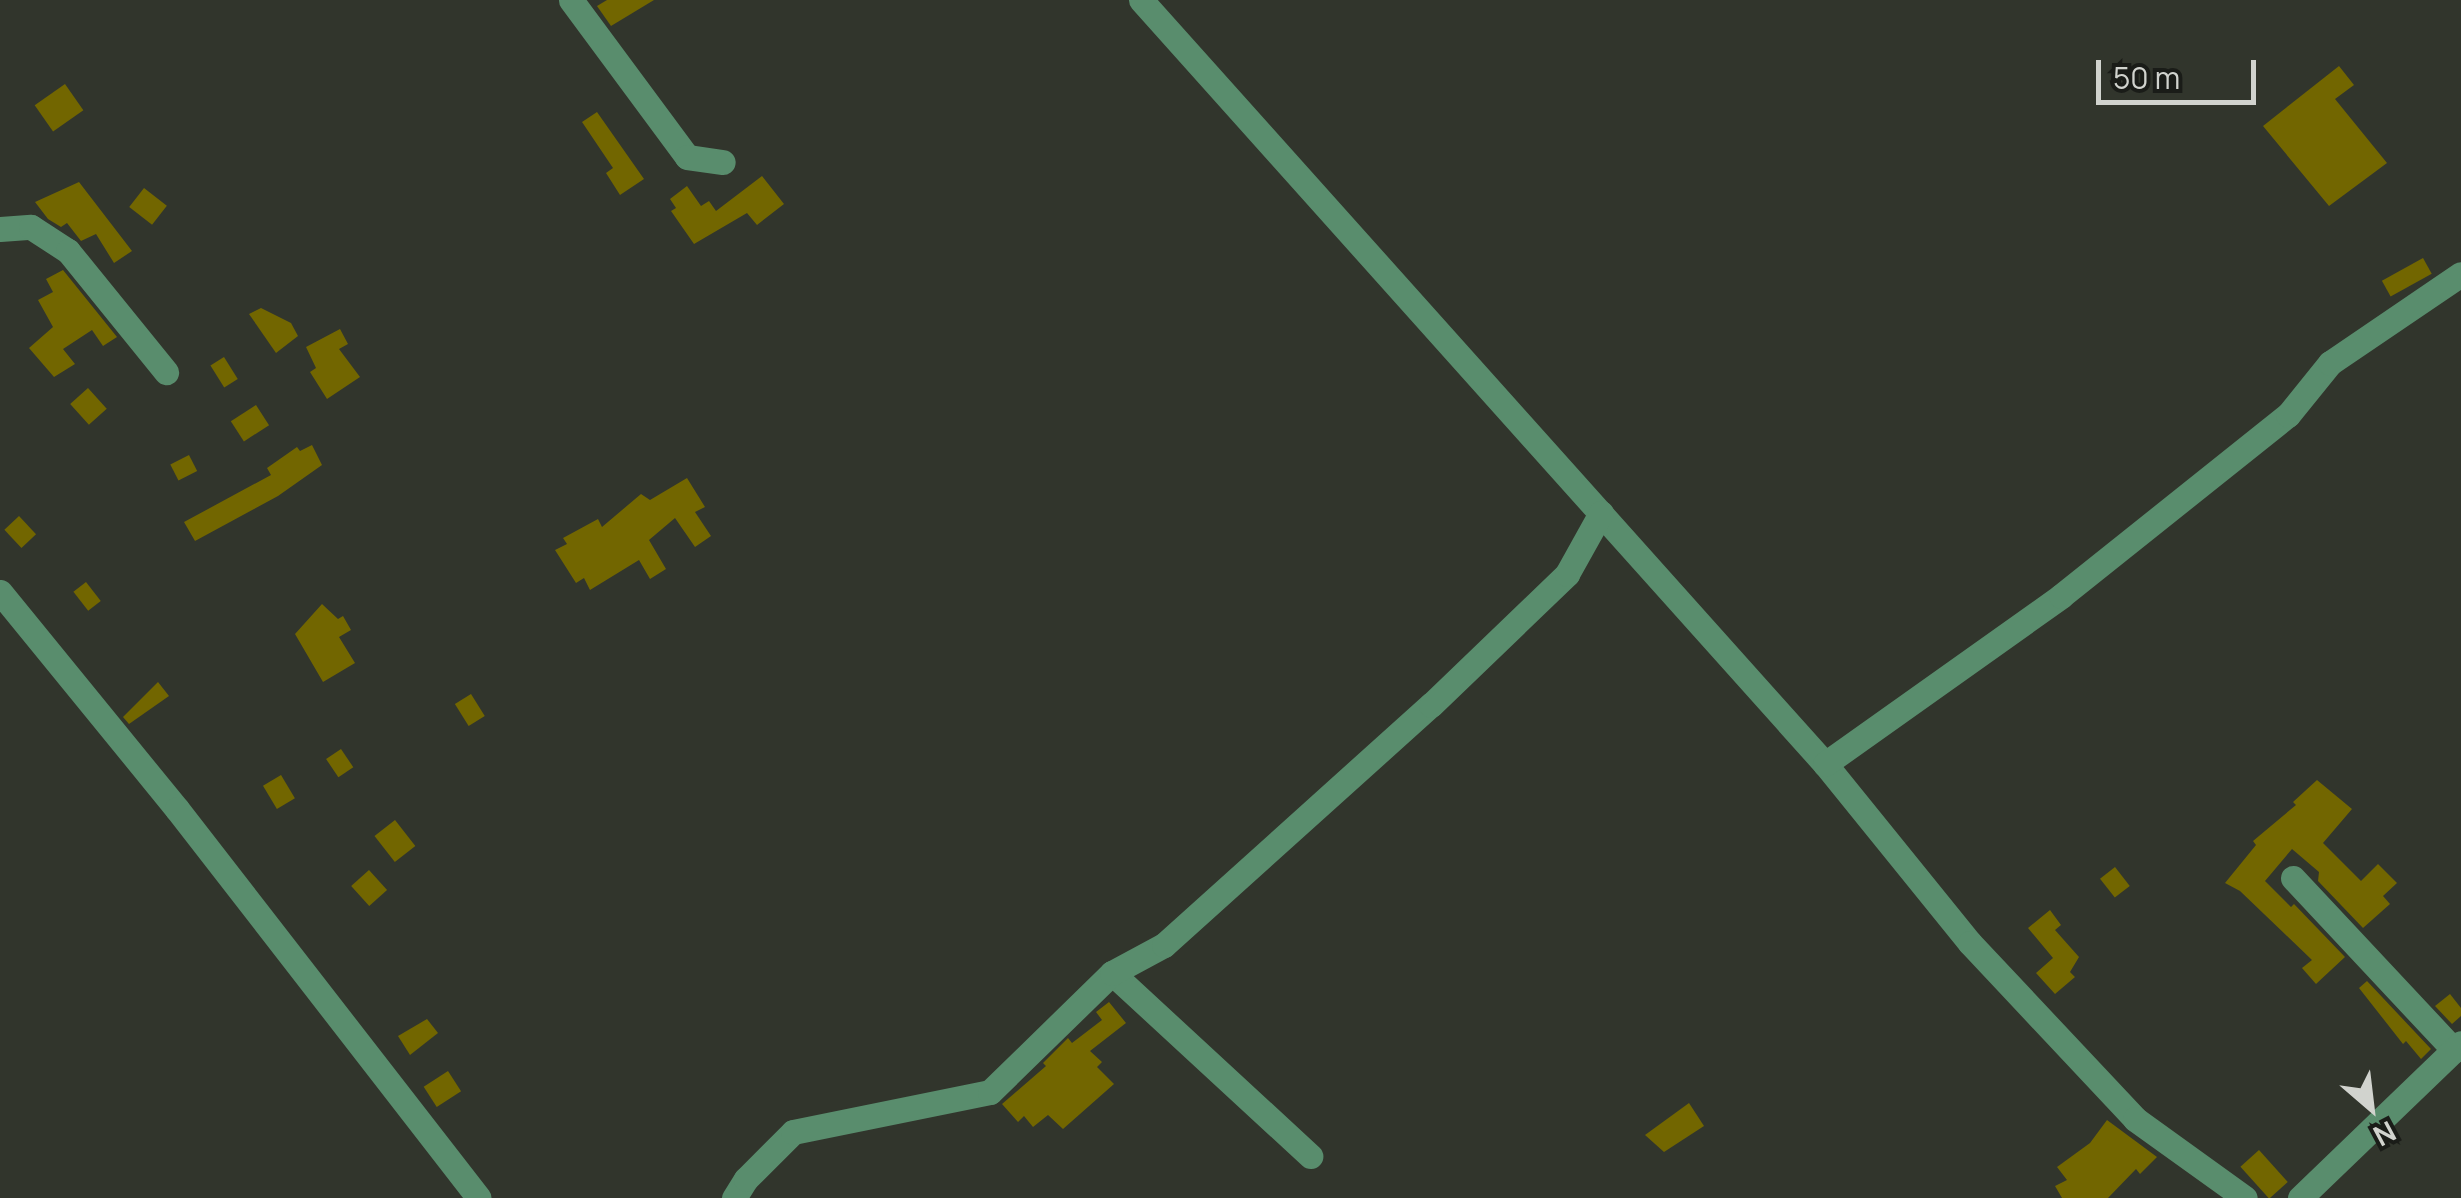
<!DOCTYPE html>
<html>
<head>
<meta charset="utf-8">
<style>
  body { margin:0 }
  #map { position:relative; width:2461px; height:1198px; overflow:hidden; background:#31352c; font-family:Manrope,sans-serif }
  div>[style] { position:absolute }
  .building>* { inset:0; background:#726600; transform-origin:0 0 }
  .minor>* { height:25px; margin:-12.5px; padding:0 12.5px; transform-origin:12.5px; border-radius:12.5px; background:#598d6d }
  span { translate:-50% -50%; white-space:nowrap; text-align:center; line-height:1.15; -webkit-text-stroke:8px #1a1c18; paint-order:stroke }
  .north { position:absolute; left:2321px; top:1058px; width:100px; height:100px; -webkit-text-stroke:8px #1a1c18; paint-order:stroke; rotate:152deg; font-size:28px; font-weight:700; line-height:40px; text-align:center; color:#d1d3ce }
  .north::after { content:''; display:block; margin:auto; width:35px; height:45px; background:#d1d3ce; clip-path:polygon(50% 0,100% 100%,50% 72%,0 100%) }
  .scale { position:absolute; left:2096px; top:60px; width:160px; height:45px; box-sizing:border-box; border:5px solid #d1d3ce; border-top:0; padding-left:12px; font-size:30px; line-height:35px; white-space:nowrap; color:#d1d3ce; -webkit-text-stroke:8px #1a1c18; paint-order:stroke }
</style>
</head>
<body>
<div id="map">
  <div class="building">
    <div style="clip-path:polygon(607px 0,654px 0,611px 26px,597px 6px)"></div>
    <div style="clip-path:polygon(2339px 66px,2354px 85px,2335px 99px,2387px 163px,2329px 206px,2263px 126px)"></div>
    <div style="left:65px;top:84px;width:32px;height:37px;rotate:55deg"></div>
    <div style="clip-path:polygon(597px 112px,644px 179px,620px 195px,606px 173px,613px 168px,582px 122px)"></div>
    <div style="clip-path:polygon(762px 176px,784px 204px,757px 225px,747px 213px,694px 244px,671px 211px,676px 208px,670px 199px,687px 186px,701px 206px,709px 201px,716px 211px)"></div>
    <div style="clip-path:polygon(79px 182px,132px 251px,114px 263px,96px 234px,81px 241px,67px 223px,61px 227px,48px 219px,35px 202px)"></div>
    <div style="left:144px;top:188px;width:29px;height:24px;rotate:38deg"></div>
    <div style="left:2423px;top:258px;width:18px;height:47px;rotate:61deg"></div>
    <div style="clip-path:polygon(63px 270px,117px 337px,103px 346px,92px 330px,63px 349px,75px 364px,54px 377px,29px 348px,53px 327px,38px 300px,53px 292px,46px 279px)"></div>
    <div style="clip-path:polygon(261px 308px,291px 323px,298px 336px,276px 353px,249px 314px)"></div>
    <div style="clip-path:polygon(340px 329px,348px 344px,339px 349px,360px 377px,327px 399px,310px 372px,316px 368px,306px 347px)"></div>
    <div style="left:224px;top:357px;width:26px;height:16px;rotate:58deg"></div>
    <div style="left:88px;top:388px;width:28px;height:24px;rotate:48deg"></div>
    <div style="left:256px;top:405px;width:24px;height:30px;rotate:57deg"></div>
    <div style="clip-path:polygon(312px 445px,322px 465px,278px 496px,195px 541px,184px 522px,271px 475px,267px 468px,297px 447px,300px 451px)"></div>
    <div style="left:189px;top:455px;width:18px;height:21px;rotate:63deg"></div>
    <div style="clip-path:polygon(687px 478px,705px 507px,695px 512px,711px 536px,695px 547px,675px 518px,649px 540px,666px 569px,650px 579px,639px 560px,590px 590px,584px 578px,576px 583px,555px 550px,567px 544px,563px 538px,598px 519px,602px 527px,641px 494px,650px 500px)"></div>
    <div style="left:19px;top:516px;width:25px;height:20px;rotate:47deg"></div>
    <div style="left:86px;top:582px;width:24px;height:16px;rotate:52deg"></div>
    <div style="clip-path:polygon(322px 604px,338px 619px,343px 616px,351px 630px,339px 637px,355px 663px,323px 682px,295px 634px)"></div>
    <div style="clip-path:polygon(158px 682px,169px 696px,129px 724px,123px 717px)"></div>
    <div style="left:471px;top:694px;width:26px;height:19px;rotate:58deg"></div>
    <div style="left:341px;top:749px;width:22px;height:18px;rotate:56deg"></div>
    <div style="left:281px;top:775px;width:27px;height:21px;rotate:59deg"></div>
    <div style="clip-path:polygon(2317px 780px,2352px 809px,2323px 843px,2361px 881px,2378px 864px,2397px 883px,2383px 896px,2390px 904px,2363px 928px,2318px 881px,2319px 872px,2292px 849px,2265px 881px,2291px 907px,2294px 904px,2345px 957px,2316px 984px,2302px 968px,2312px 960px,2240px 891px,2225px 883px,2256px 845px,2253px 841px,2296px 805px,2293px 802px)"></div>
    <div style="left:395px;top:820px;width:33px;height:26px;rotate:52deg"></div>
    <div style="left:2115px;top:867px;width:24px;height:19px;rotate:52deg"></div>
    <div style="left:369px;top:870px;width:27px;height:24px;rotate:48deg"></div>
    <div style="clip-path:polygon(2050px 910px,2061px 925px,2055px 930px,2079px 957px,2070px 972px,2075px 977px,2055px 994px,2036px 973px,2053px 958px,2028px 928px)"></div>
    <div style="clip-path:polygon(2367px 981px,2431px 1049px,2421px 1059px,2406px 1041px,2403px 1044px,2359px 988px)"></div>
    <div style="clip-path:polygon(2450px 994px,2461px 1008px,2461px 1016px,2452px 1024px,2435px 1006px)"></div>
    <div style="clip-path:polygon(1109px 1002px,1126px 1023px,1090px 1051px,1102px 1062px,1097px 1067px,1114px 1084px,1063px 1129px,1048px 1115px,1033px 1127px,1024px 1116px,1018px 1122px,1002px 1104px,1046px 1066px,1043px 1063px,1068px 1038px,1072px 1043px,1102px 1020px,1096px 1012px)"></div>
    <div style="clip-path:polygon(427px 1019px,438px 1033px,410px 1055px,398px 1036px)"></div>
    <div style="left:448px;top:1071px;width:24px;height:29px;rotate:57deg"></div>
    <div style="clip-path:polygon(1689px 1103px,1704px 1126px,1664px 1152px,1645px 1135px)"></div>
    <div style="clip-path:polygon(2107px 1120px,2157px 1157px,2140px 1174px,2136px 1169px,2108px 1198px,2062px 1198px,2055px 1186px,2067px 1180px,2057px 1167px,2090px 1143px)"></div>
    <div style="left:2259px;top:1150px;width:43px;height:25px;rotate:48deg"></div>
  </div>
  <div class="minor">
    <div style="left:571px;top:0;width:195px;rotate:53.5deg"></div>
    <div style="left:687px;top:157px;width:36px;rotate:8deg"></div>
    <div style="left:1141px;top:0;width:1025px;rotate:48.16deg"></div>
    <div style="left:1825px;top:764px;width:230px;rotate:51deg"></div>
    <div style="left:1970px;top:943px;width:241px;rotate:46.8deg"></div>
    <div style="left:2135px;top:1119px;width:135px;rotate:35.7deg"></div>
    <div style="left:0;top:229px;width:31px;rotate:-4deg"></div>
    <div style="left:31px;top:227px;width:44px;rotate:33deg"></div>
    <div style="left:68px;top:251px;width:156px;rotate:51deg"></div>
    <div style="left:0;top:592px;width:280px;rotate:50.8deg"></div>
    <div style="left:177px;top:809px;width:492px;rotate:52.2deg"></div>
    <div style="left:1825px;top:764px;width:290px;rotate:-35.4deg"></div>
    <div style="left:2061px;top:596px;width:290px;rotate:-38.6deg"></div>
    <div style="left:2288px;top:415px;width:67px;rotate:-51.1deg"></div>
    <div style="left:2330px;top:363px;width:158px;rotate:-34.2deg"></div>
    <div style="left:2293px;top:878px;width:236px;rotate:46.9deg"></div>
    <div style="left:1112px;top:973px;width:270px;rotate:42.7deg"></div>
    <div style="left:734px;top:1198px;width:22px;rotate:-58deg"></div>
    <div style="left:746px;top:1179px;width:66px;rotate:-45deg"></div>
    <div style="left:793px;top:1132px;width:201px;rotate:-11.5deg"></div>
    <div style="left:990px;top:1092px;width:170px;rotate:-44.3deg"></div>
    <div style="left:1112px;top:973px;width:59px;rotate:-28.3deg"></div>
    <div style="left:1164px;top:945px;width:359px;rotate:-42deg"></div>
    <div style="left:1431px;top:705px;width:189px;rotate:-43.9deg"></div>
    <div style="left:1567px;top:574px;width:70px;rotate:-60.9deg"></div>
    <div style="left:2300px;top:1198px;width:223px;rotate:-43.9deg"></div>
  </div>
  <div class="north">N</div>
  <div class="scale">50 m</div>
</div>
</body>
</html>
